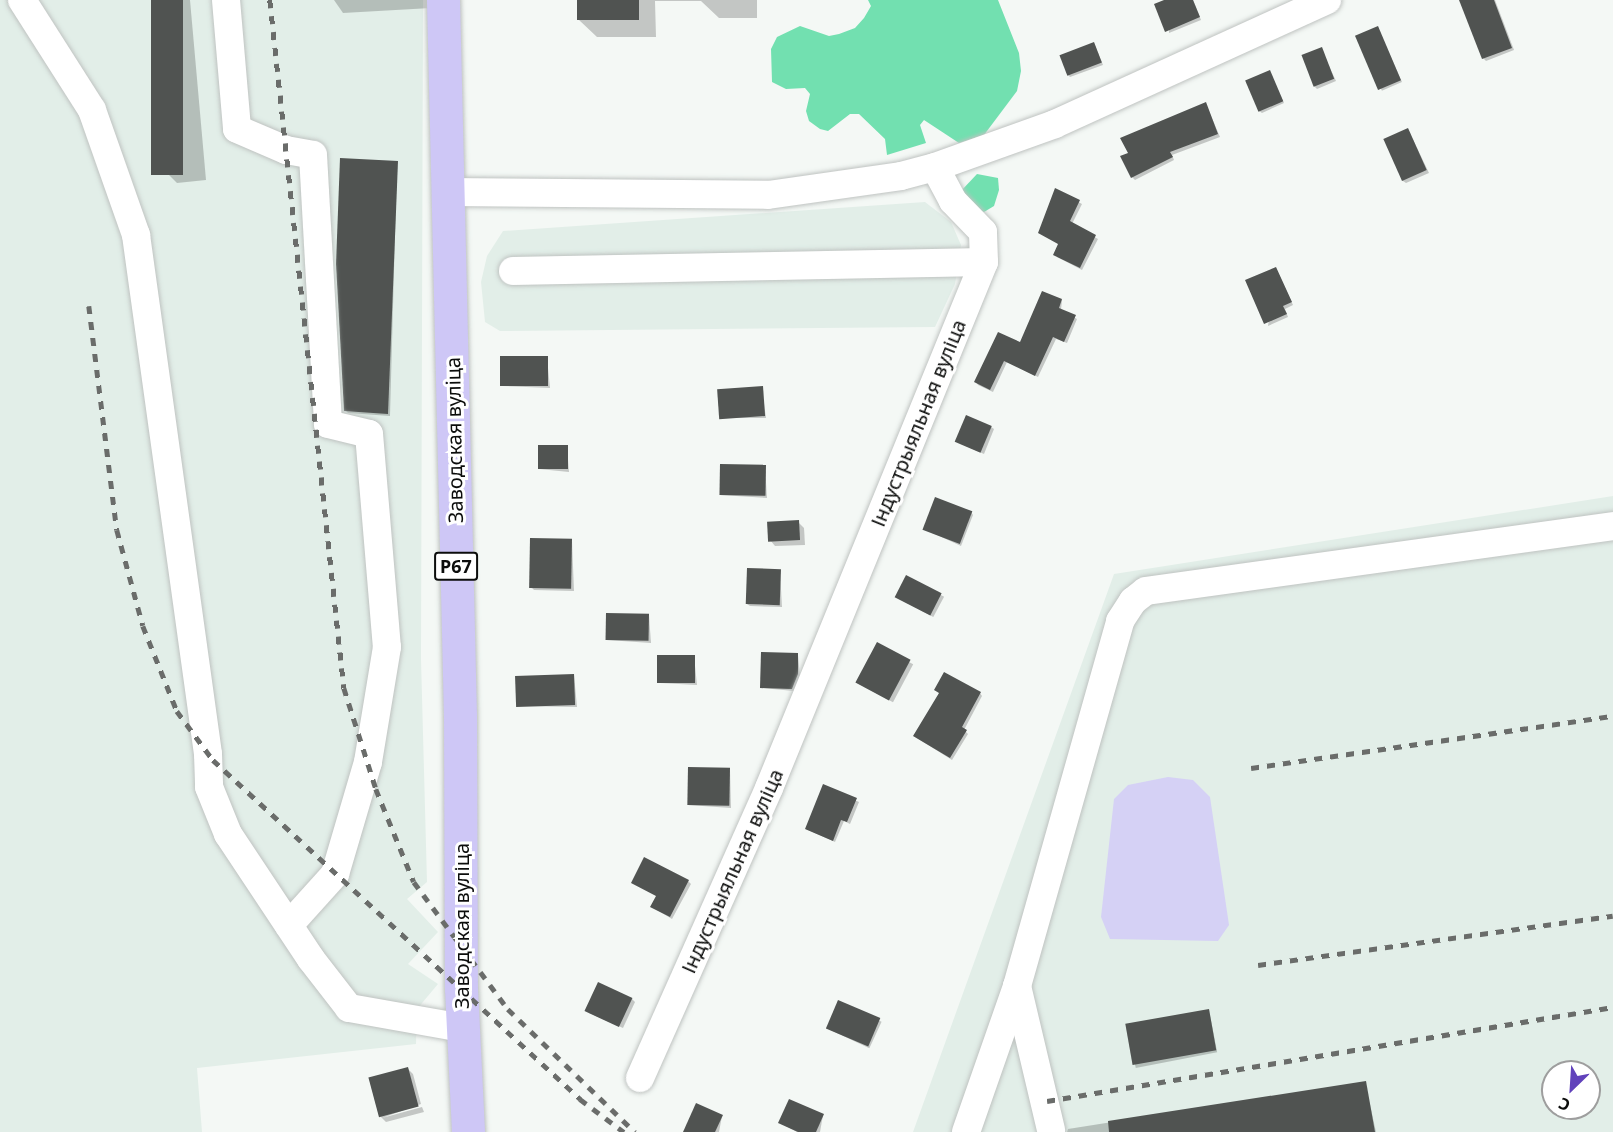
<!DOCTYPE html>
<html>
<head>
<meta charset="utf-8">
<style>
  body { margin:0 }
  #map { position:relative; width:1613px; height:1132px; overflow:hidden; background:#f4f8f5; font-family:"Noto Sans",sans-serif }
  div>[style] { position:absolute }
  .built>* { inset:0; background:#e2eee8 }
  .forest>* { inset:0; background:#72e0b0 }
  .water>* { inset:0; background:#d5d1f5 }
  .shadow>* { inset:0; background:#0003; transform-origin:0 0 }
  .building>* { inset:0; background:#505351; transform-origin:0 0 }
  .roads { filter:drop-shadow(0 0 2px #bfc3c1) drop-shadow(0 0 2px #bfc3c1) }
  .minor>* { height:28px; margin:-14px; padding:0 14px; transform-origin:14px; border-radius:14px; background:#fff }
  .major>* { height:33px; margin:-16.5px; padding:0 16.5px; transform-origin:16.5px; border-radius:16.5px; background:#cec7f6 }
  .rail>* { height:4.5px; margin-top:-2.25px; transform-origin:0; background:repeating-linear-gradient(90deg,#6a6c6a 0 8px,transparent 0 16px) }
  span { translate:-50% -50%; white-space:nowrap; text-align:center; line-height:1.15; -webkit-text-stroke:6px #fff; paint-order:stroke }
  .shield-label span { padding:2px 4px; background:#fff; border:2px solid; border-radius:4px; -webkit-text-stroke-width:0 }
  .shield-label { font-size:18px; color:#0c0d0c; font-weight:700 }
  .street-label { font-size:20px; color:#0c0d0c }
  .north { position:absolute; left:1541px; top:1060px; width:60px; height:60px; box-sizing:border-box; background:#fff; border:2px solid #9e9e9e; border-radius:50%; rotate:205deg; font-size:16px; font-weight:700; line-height:24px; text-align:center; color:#0c0d0c }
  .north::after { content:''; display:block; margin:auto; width:21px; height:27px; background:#6142bb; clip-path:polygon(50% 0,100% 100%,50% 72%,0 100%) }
</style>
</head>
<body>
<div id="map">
  <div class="built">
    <div style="clip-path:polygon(0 0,423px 0,421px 659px,427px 882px,407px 899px,438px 932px,408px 964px,438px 984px,417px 1009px,416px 1044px,197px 1068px,202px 1132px,0 1132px)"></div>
    <div style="clip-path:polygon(925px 202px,951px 222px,961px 245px,955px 284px,935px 327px,500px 331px,485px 322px,481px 282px,487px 256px,503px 231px)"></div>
    <div style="clip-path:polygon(evenodd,1613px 496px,1613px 1132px,913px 1132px,1114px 574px,1613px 496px,1553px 1072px,1589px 1072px,1589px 1108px,1553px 1108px,1553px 1072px)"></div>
  </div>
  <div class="forest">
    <div style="clip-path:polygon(868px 0,998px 0,1019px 53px,1021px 71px,1017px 91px,984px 135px,959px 143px,924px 120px,920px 125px,926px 143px,887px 155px,885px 139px,859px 114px,850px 114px,828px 131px,820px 129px,809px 121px,806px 111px,810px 94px,805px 88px,786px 89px,772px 82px,771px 49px,777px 37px,800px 26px,829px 36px,839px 34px,855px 28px,864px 18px,871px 6px)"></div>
    <div style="clip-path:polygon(977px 174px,998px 178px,999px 190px,994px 206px,984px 212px,970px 208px,961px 191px)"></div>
  </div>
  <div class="water">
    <div style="clip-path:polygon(1168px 777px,1193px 780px,1210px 797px,1229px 925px,1218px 941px,1110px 939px,1101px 917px,1114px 799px,1128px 785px)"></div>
  </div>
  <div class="shadow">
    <div style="clip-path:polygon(152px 0,190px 0,206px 180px,177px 183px,168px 174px)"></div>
    <div style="clip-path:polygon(334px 0,431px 0,431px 8px,343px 13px)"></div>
    <div style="clip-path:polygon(579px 0,757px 0,757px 18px,719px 18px,701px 1px,655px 1px,656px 37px,597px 37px,579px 20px)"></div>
    <div style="clip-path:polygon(1168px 0,1193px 0,1201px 20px,1169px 33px)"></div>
    <div style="clip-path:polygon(1474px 0,1495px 0,1514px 50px,1486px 61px,1483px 58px)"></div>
    <div style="left:1378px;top:28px;width:59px;height:22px;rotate:66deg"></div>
    <div style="clip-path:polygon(1094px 43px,1103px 65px,1070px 77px,1068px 75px)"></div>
    <div style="clip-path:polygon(1321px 49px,1336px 81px,1317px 89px,1314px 86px)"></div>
    <div style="clip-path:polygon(1270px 72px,1284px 103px,1262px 113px,1259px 111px)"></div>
    <div style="clip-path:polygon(1206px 104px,1220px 137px,1172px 155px,1174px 160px,1135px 180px,1132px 177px)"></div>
    <div style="clip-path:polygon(1408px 129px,1429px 173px,1406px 183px,1403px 181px)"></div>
    <div style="clip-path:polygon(397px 162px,390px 416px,348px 413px,345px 410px)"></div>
    <div style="clip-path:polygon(1056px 190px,1082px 204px,1072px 224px,1098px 239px,1082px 270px,1057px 257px,1060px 244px,1039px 233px)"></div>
    <div style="clip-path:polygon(1276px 268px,1293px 305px,1285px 309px,1288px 317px,1268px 326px)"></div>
    <div style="clip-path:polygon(1043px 292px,1062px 300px,1061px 310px,1077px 319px,1067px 343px,1056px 339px,1038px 377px,1007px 362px,993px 392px,978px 385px,976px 382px,1021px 344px)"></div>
    <div style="clip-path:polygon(547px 358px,550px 388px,502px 386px)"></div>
    <div style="clip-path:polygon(762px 388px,766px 418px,720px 418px)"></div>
    <div style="clip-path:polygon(991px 427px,994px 429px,984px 454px,957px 442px)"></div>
    <div style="clip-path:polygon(567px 447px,569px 472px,539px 469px)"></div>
    <div style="clip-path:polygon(765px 467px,767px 498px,720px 495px)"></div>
    <div style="clip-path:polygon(971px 512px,973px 515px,961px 546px,924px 529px)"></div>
    <div style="clip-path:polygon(798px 522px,804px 528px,805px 545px,775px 546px,770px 540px)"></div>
    <div style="clip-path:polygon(572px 541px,574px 591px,534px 590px,531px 587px)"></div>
    <div style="clip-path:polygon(780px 571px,782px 607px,750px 606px,747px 604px)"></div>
    <div style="left:907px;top:577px;width:42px;height:23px;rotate:28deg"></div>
    <div style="clip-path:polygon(649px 615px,651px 643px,607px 640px)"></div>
    <div style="left:877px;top:645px;width:41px;height:43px;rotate:28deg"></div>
    <div style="clip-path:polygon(798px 655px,800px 677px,794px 691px,762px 688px)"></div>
    <div style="clip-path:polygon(694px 656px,697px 685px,660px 683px)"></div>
    <div style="clip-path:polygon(574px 675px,577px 707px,518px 706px)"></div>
    <div style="clip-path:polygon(980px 693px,982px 696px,964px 730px,968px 734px,952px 760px,917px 738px)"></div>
    <div style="clip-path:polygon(730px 770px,731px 808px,688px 805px)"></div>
    <div style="clip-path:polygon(823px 786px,859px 802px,850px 824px,844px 821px,835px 842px,806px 829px)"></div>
    <div style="clip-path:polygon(688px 881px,691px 884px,672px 919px,652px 907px)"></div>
    <div style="clip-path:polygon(632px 999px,635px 1002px,623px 1028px,589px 1013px)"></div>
    <div style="left:839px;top:1002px;width:47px;height:29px;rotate:25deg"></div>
    <div style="left:1209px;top:1010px;width:43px;height:83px;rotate:79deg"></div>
    <div style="clip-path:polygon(407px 1068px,413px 1074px,421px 1104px,382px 1118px,422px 1107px,424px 1112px,386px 1122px,380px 1116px)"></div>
    <div style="clip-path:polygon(1365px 1082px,1376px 1132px,1067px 1132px,1068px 1129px)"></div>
    <div style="clip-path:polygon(823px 1115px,820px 1132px,797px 1132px,780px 1123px)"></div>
    <div style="clip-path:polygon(722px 1116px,719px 1132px,687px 1132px)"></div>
  </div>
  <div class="building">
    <div style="left:151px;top:0;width:32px;height:175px"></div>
    <div style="left:577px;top:0;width:62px;height:20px"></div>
    <div style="clip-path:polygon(1164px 0,1193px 0,1200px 17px,1165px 32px,1154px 4px)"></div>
    <div style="clip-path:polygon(1459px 0,1494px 0,1512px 48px,1482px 59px)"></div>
    <div style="left:1378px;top:26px;width:59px;height:25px;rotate:67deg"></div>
    <div style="left:1094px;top:42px;width:22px;height:37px;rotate:69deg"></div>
    <div style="left:1322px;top:47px;width:34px;height:22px;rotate:69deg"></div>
    <div style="left:1270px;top:70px;width:34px;height:27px;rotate:67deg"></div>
    <div style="clip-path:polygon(1206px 102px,1218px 134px,1170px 152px,1173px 157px,1131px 178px,1120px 156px,1128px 153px,1120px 138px)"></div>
    <div style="left:1408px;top:128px;width:46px;height:27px;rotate:66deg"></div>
    <div style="clip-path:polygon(340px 158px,398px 161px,388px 414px,344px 411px,336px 264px)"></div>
    <div style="clip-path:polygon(1055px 188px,1080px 200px,1070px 221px,1096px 235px,1080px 268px,1053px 255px,1058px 244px,1038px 233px)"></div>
    <div style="clip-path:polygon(1276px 267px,1292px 302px,1283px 306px,1287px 314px,1264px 324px,1245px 280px)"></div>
    <div style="clip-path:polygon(1042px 291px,1062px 299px,1059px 308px,1076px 315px,1064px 342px,1053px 337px,1035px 376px,1004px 361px,990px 390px,974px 382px,998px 332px,1020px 342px)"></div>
    <div style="left:548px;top:356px;width:30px;height:48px;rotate:90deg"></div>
    <div style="left:763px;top:386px;width:30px;height:46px;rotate:86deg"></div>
    <div style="left:966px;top:415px;width:28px;height:29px;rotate:23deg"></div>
    <div style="left:538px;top:445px;width:30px;height:24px"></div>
    <div style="left:720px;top:464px;width:46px;height:31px;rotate:1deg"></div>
    <div style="left:935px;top:497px;width:40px;height:35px;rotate:21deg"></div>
    <div style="left:799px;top:520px;width:20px;height:32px;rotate:87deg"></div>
    <div style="left:530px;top:538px;width:42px;height:50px;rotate:1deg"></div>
    <div style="left:747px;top:568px;width:34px;height:36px;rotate:2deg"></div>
    <div style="left:906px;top:575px;width:40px;height:25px;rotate:27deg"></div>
    <div style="left:606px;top:613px;width:43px;height:27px;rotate:1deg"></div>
    <div style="left:877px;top:642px;width:38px;height:46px;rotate:28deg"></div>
    <div style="clip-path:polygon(761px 652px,798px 653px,798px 674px,792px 689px,760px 688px)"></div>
    <div style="left:695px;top:655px;width:28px;height:38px;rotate:90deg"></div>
    <div style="clip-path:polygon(944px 672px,981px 692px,962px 727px,967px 730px,950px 758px,913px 736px,939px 693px,934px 690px)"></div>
    <div style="left:574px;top:674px;width:31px;height:59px;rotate:88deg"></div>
    <div style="left:688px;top:767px;width:42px;height:38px;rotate:1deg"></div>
    <div style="clip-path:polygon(823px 784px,857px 798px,847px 822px,841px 820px,833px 841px,805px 829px)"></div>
    <div style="clip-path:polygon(644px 857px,689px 880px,670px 917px,650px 907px,656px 896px,631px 883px)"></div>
    <div style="left:598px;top:982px;width:38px;height:32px;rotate:25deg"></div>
    <div style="left:838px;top:1000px;width:46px;height:31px;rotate:23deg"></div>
    <div style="left:1209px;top:1009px;width:42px;height:85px;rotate:80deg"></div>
    <div style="left:408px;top:1067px;width:41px;height:41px;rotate:75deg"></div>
    <div style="clip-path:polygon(1366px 1081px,1375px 1132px,1109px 1132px,1108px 1121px)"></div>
    <div style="clip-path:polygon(789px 1099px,824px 1114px,816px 1132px,798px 1132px,778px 1123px)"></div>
    <div style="clip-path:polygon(696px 1103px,723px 1115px,715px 1132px,683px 1132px)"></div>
  </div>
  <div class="roads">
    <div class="minor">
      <div style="left:22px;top:0;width:130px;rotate:57.5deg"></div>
      <div style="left:92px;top:110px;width:133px;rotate:70.6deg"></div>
      <div style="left:136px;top:235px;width:524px;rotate:82.1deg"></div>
      <div style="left:208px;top:754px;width:33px;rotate:88deg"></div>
      <div style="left:209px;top:787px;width:51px;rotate:68deg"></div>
      <div style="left:228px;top:834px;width:150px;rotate:56.4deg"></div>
      <div style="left:311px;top:959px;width:62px;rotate:52.2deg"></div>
      <div style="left:349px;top:1008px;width:115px;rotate:10deg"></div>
      <div style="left:226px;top:0;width:129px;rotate:85.1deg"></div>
      <div style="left:237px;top:129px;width:53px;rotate:23.2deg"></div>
      <div style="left:286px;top:150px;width:27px;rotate:10deg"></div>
      <div style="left:313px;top:155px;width:269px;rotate:86.8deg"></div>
      <div style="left:328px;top:424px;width:42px;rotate:13.7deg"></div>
      <div style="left:369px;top:434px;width:214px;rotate:85.2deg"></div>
      <div style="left:387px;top:647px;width:117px;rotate:99.4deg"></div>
      <div style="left:368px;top:762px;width:117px;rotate:106.4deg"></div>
      <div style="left:335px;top:874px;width:69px;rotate:132deg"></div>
      <div style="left:448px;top:192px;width:320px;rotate:0.5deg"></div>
      <div style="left:768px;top:195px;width:134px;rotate:-8.1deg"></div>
      <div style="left:901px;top:176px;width:35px;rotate:-15deg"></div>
      <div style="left:513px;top:271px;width:471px;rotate:-1.1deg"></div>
      <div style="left:1017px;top:986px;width:148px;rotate:76.7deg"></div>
      <div style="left:640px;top:1078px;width:317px;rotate:-66deg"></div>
      <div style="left:769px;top:788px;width:568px;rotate:-67.77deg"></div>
      <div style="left:984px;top:262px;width:30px;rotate:-92deg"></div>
      <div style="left:983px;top:232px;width:43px;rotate:-134.1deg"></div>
      <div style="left:953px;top:201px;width:38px;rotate:-118deg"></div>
      <div style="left:935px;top:167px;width:127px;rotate:-19.7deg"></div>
      <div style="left:1055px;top:124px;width:299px;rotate:-24.5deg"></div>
      <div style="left:966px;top:1132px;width:155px;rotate:-70.7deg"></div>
      <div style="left:1017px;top:986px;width:379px;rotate:-74.2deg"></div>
      <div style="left:1120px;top:621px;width:24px;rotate:-57deg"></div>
      <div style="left:1133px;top:601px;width:16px;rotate:-38deg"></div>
      <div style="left:1146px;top:591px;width:472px;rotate:-7.9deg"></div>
    </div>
    <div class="major">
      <div style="left:443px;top:0;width:716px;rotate:88.64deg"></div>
      <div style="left:460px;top:716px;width:272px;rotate:89.8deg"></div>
      <div style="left:461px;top:988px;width:144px;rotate:87.2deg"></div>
    </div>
  </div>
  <div class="rail">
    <div style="left:270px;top:0;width:692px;rotate:83.86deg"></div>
    <div style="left:344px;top:688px;width:106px;rotate:72.4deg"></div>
    <div style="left:376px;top:789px;width:100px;rotate:67.8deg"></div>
    <div style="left:414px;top:882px;width:158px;rotate:53.5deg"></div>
    <div style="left:508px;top:1009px;width:177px;rotate:44.1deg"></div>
    <div style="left:89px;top:306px;width:226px;rotate:82.9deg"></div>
    <div style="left:117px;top:530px;width:99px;rotate:74.8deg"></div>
    <div style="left:143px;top:626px;width:92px;rotate:68.2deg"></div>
    <div style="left:177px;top:711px;width:61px;rotate:53.7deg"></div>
    <div style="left:213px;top:760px;width:500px;rotate:42.7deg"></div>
    <div style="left:580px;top:1099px;width:55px;rotate:36.9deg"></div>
    <div style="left:1251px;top:768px;width:366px;rotate:-8.2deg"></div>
    <div style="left:1258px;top:965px;width:358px;rotate:-7.9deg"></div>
    <div style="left:1047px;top:1101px;width:574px;rotate:-9.43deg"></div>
  </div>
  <div class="shield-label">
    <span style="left:456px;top:566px">Р67</span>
  </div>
  <div class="street-label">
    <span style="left:918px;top:423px;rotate:-68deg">Індустрыяльная вуліца</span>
    <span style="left:454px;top:440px;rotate:-91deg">Заводская вуліца</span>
    <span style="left:732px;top:871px;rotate:-66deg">Індустрыяльная вуліца</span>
    <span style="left:461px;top:926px;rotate:-90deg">Заводская вуліца</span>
  </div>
  <div class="north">С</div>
</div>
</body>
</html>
